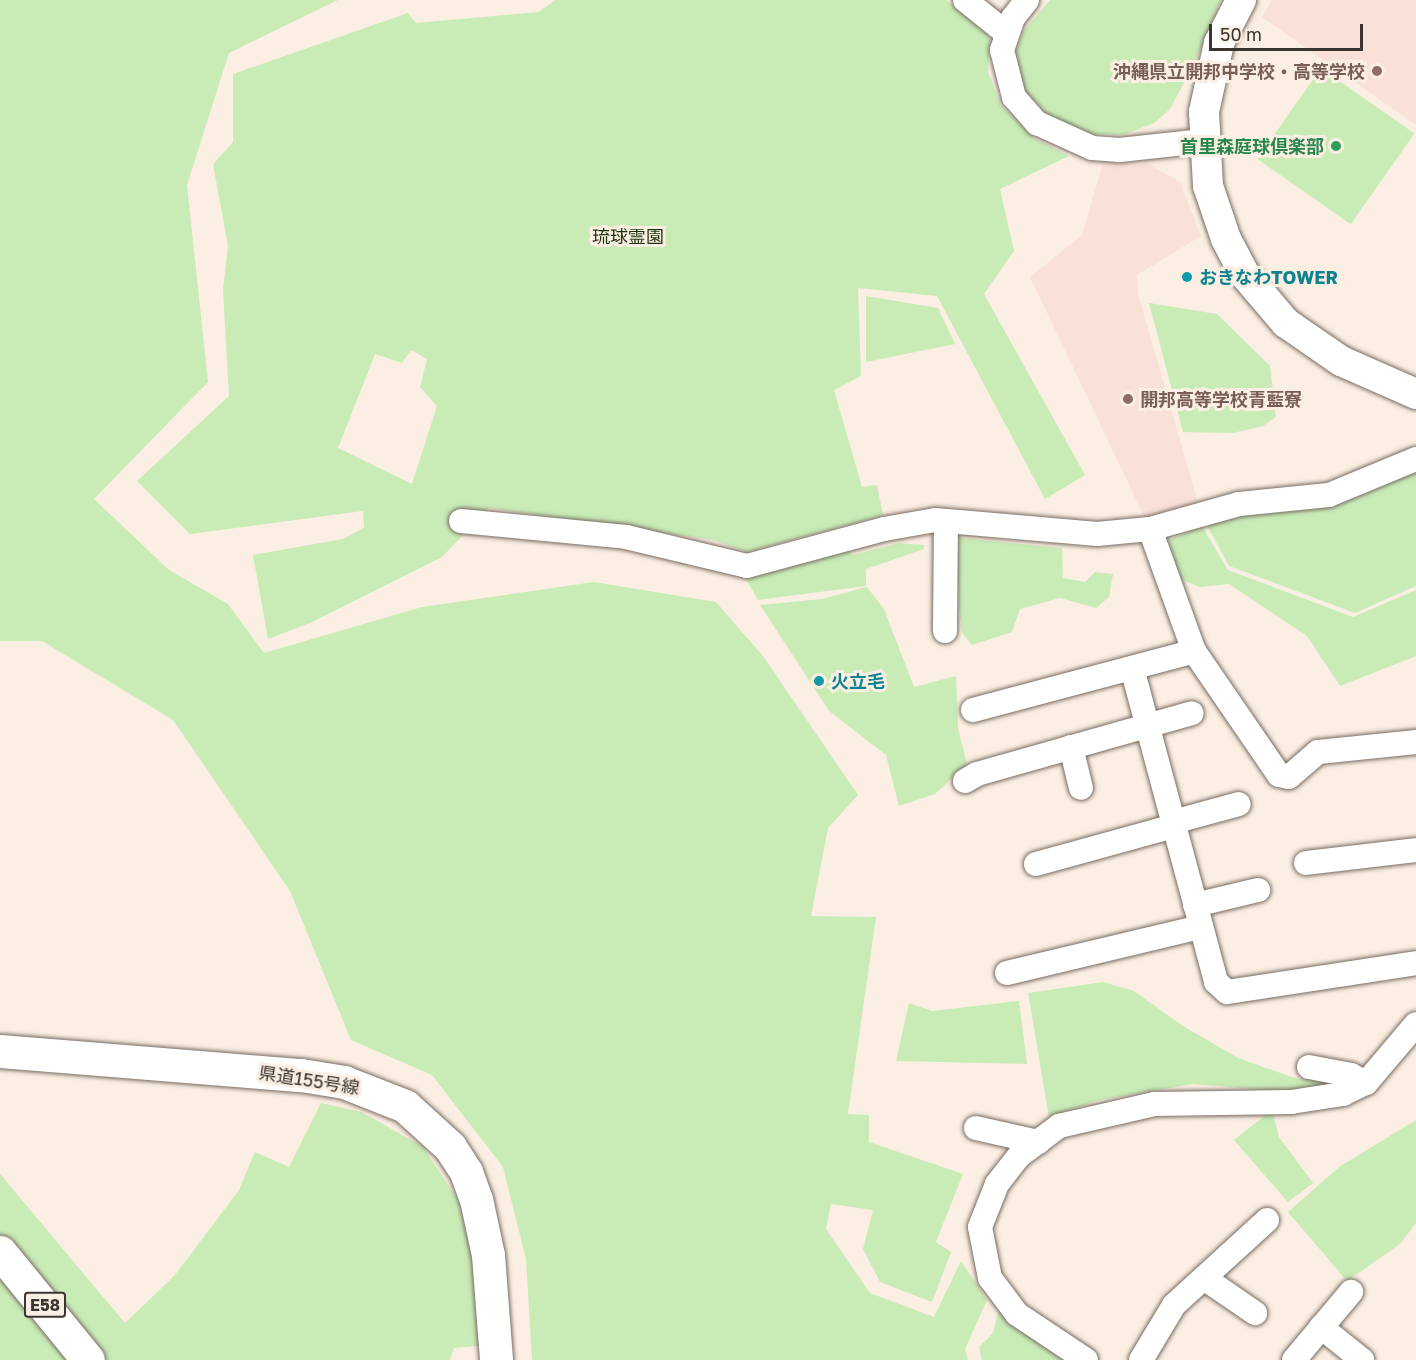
<!DOCTYPE html>
<html>
<head>
<meta charset="utf-8">
<style>
  body { margin:0 }
  #map { position:relative; width:1416px; height:1360px; overflow:hidden; background:#fbeee2; font-family:"Golos Text","Noto Sans JP",sans-serif }
  div>[style] { position:absolute }
  .education>* { inset:0; background:#fae1d8 }
  .green>* { inset:0; background:#c9ecb7; transform-origin:0 0 }
  .roads { filter:drop-shadow(0 0 2px #786c62) drop-shadow(0 0 2px #786c62) }
  .minor>* { height:24px; margin:-12px; padding:0 12px; transform-origin:12px; border-radius:12px; background:#fff }
  .tertiary>* { height:30px; margin:-15px; padding:0 15px; transform-origin:15px; border-radius:15px; background:#fff }
  .secondary>* { height:33px; margin:-16.5px; padding:0 16.5px; transform-origin:16.5px; border-radius:16.5px; background:#fff }
  .motorway>* { height:33px; margin:-16.5px; padding:0 16.5px; transform-origin:16.5px; border-radius:16.5px; background:#fff }
  .dots>* { width:16px; height:16px; translate:-50% -50%; box-sizing:border-box; border:3px solid #fbeee2; border-radius:50% }
  span { translate:-50% -50%; white-space:nowrap; text-align:center; line-height:1.15; -webkit-text-stroke:6px #fbeee2; paint-order:stroke }
  .shield-label span { padding:2px 4px; background:#fbeee2; border:2px solid; border-radius:4px; -webkit-text-stroke-width:0 }
  .shield-label { font-size:16px; color:#3a3531; font-weight:700 }
  .education-label { font-size:18px; color:#785e54; font-weight:700 }
  .right { translate:-100% -50%; text-align:right }
  .left { translate:0 -50%; text-align:left }
  .leisure-label { font-size:18px; color:#27864d; font-weight:700 }
  .park-label { font-size:18px; color:#1b330b }
  .culture-label { font-size:18px; color:#0d838f; font-weight:700 }
  .street-label { font-size:18px; color:#3a3531 }
  .scale { position:absolute; left:1209px; top:24px; width:154px; height:27px; box-sizing:border-box; border:3px solid #3a3531; border-top:0; padding-left:8px; font-size:18px; line-height:21px; white-space:nowrap; color:#3a3531; -webkit-text-stroke:4px #fbeee2; paint-order:stroke }
</style>
</head>
<body>
<div id="map">
  <div class="education">
    <div style="clip-path:polygon(1272px 0,1416px 0,1416px 125px,1262px 17px)"></div>
    <div style="clip-path:polygon(1103px 163px,1149px 164px,1180px 182px,1201px 236px,1137px 275px,1138px 294px,1198px 503px,1155px 517px,1144px 516px,1030px 277px,1082px 235px)"></div>
  </div>
  <div class="green">
    <div style="clip-path:polygon(0 0,338px 0,229px 53px,187px 185px,208px 382px,94px 499px,169px 570px,228px 604px,264px 653px,422px 607px,594px 582px,716px 602px,763px 656px,858px 795px,828px 828px,811px 916px,876px 917px,848px 1114px,869px 1115px,869px 1142px,963px 1174px,936px 1242px,951px 1252px,932px 1302px,880px 1282px,863px 1249px,873px 1210px,831px 1204px,826px 1229px,870px 1293px,934px 1317px,961px 1261px,987px 1300px,965px 1349px,968px 1360px,532px 1360px,526px 1259px,503px 1167px,432px 1075px,351px 1040px,290px 891px,173px 720px,42px 641px,0 641px)"></div>
    <div style="clip-path:polygon(evenodd,555px 0,946px 0,986px 33px,990px 41px,988px 72px,1001px 105px,1034px 138px,1069px 156px,1000px 189px,1014px 251px,984px 294px,1085px 475px,1045px 499px,937px 296px,858px 288px,861px 376px,834px 390px,862px 487px,877px 485px,883px 515px,747px 552px,713px 540px,489px 508px,442px 557px,310px 623px,268px 639px,253px 555px,343px 539px,364px 528px,363px 511px,190px 534px,137px 481px,229px 396px,223px 290px,228px 246px,213px 164px,233px 142px,233px 74px,408px 13px,416px 23px,539px 12px,555px 0,411px 350px,427px 359px,420px 387px,437px 406px,412px 484px,338px 448px,375px 354px,402px 363px,411px 350px)"></div>
    <div style="clip-path:polygon(1050px 0,1221px 0,1194px 64px,1170px 109px,1154px 123px,1123px 135px,1093px 134px,1066px 124px,1050px 116px,1023px 90px,1013px 56px,1025px 29px)"></div>
    <div style="left:1321px;top:68px;width:114px;height:111px;rotate:35deg"></div>
    <div style="clip-path:polygon(866px 296px,938px 308px,955px 344px,866px 362px)"></div>
    <div style="clip-path:polygon(1149px 303px,1217px 314px,1270px 366px,1276px 417px,1263px 426px,1233px 433px,1183px 432px)"></div>
    <div style="clip-path:polygon(1416px 467px,1416px 586px,1355px 613px,1229px 566px,1202px 516px)"></div>
    <div style="clip-path:polygon(1202px 526px,1228px 570px,1353px 617px,1416px 590px,1416px 656px,1340px 686px,1307px 636px,1229px 584px,1200px 587px,1180px 579px,1169px 540px)"></div>
    <div style="clip-path:polygon(951px 537px,1062px 548px,1063px 578px,1085px 582px,1095px 572px,1113px 574px,1109px 597px,1096px 608px,1060px 598px,1020px 609px,1012px 632px,972px 645px,962px 633px)"></div>
    <div style="clip-path:polygon(899px 543px,924px 545px,924px 549px,866px 569px,866px 586px,758px 600px,746px 579px,846px 548px,853px 555px)"></div>
    <div style="clip-path:polygon(867px 587px,884px 609px,914px 687px,956px 676px,958px 728px,967px 764px,935px 794px,899px 806px,886px 755px,829px 711px,760px 605px,822px 599px)"></div>
    <div style="clip-path:polygon(1103px 982px,1134px 991px,1183px 1026px,1238px 1058px,1298px 1079px,1331px 1079px,1331px 1085px,1303px 1093px,1193px 1084px,1100px 1100px,1049px 1117px,1028px 993px)"></div>
    <div style="clip-path:polygon(1019px 1001px,1027px 1064px,896px 1061px,909px 1003px,932px 1011px)"></div>
    <div style="clip-path:polygon(321px 1103px,362px 1112px,423px 1147px,459px 1202px,474px 1262px,479px 1346px,454px 1348px,450px 1360px,0 1360px,0 1174px,125px 1323px,175px 1275px,239px 1190px,255px 1152px,289px 1167px)"></div>
    <div style="clip-path:polygon(1272px 1110px,1279px 1137px,1313px 1183px,1288px 1202px,1234px 1140px)"></div>
    <div style="clip-path:polygon(1416px 1120px,1416px 1223px,1400px 1244px,1347px 1281px,1288px 1212px,1339px 1167px)"></div>
    <div style="clip-path:polygon(1000px 1304px,1072px 1360px,982px 1360px,979px 1347px,993px 1333px)"></div>
  </div>
  <div class="roads">
    <div class="minor">
      <div style="left:965px;top:0;width:53px;rotate:38.8deg"></div>
      <div style="left:1027px;top:0;width:23px;rotate:128deg"></div>
      <div style="left:1013px;top:18px;width:34px;rotate:109deg"></div>
      <div style="left:1002px;top:50px;width:49px;rotate:75.7deg"></div>
      <div style="left:1014px;top:97px;width:35px;rotate:49deg"></div>
      <div style="left:1037px;top:123px;width:60px;rotate:24.4deg"></div>
      <div style="left:1092px;top:148px;width:28px;rotate:4deg"></div>
      <div style="left:1120px;top:150px;width:83px;rotate:-6.2deg"></div>
      <div style="left:461px;top:521px;width:166px;rotate:5.5deg"></div>
      <div style="left:626px;top:537px;width:124px;rotate:13.5deg"></div>
      <div style="left:747px;top:566px;width:142px;rotate:-15.1deg"></div>
      <div style="left:884px;top:529px;width:52px;rotate:-10deg"></div>
      <div style="left:935px;top:520px;width:163px;rotate:4.9deg"></div>
      <div style="left:1097px;top:534px;width:53px;rotate:-5.4deg"></div>
      <div style="left:1150px;top:529px;width:92px;rotate:-15.7deg"></div>
      <div style="left:1239px;top:504px;width:90px;rotate:-5.7deg"></div>
      <div style="left:1329px;top:495px;width:94px;rotate:-22.5deg"></div>
      <div style="left:1150px;top:529px;width:130px;rotate:70.2deg"></div>
      <div style="left:945px;top:631px;width:110px;rotate:-89.5deg"></div>
      <div style="left:1132px;top:668px;width:325px;rotate:75deg"></div>
      <div style="left:1216px;top:982px;width:15px;rotate:42deg"></div>
      <div style="left:1227px;top:992px;width:191px;rotate:-8.7deg"></div>
      <div style="left:973px;top:710px;width:229px;rotate:-14.9deg"></div>
      <div style="left:1194px;top:651px;width:150px;rotate:55.6deg"></div>
      <div style="left:1279px;top:775px;width:10px;rotate:11deg"></div>
      <div style="left:1289px;top:777px;width:38px;rotate:-41deg"></div>
      <div style="left:1318px;top:752px;width:99px;rotate:-5.8deg"></div>
      <div style="left:1071px;top:747px;width:42px;rotate:76.3deg"></div>
      <div style="left:965px;top:781px;width:14px;rotate:-30deg"></div>
      <div style="left:977px;top:774px;width:223px;rotate:-15.8deg"></div>
      <div style="left:1173px;top:822px;width:68px;rotate:-15.3deg"></div>
      <div style="left:1306px;top:863px;width:111px;rotate:-6.7deg"></div>
      <div style="left:1036px;top:864px;width:143px;rotate:-15.4deg"></div>
      <div style="left:1195px;top:905px;width:65px;rotate:-13.4deg"></div>
      <div style="left:1007px;top:973px;width:198px;rotate:-13.4deg"></div>
      <div style="left:1309px;top:1067px;width:43px;rotate:10.8deg"></div>
      <div style="left:1351px;top:1075px;width:17px;rotate:28deg"></div>
      <div style="left:976px;top:1128px;width:64px;rotate:12.7deg"></div>
      <div style="left:1204px;top:1278px;width:62px;rotate:34.5deg"></div>
      <div style="left:1321px;top:1327px;width:53px;rotate:38.8deg"></div>
      <div style="left:1086px;top:1360px;width:83px;rotate:-146.3deg"></div>
      <div style="left:1017px;top:1314px;width:45px;rotate:-126.9deg"></div>
      <div style="left:990px;top:1278px;width:52px;rotate:-101.1deg"></div>
      <div style="left:980px;top:1227px;width:46px;rotate:-68.4deg"></div>
      <div style="left:997px;top:1184px;width:37px;rotate:-52deg"></div>
      <div style="left:1020px;top:1155px;width:49px;rotate:-36.6deg"></div>
      <div style="left:1059px;top:1126px;width:98px;rotate:-13deg"></div>
      <div style="left:1154px;top:1104px;width:137px;rotate:-0.8deg"></div>
      <div style="left:1291px;top:1102px;width:53px;rotate:-8.7deg"></div>
      <div style="left:1343px;top:1094px;width:25px;rotate:-26deg"></div>
      <div style="left:1366px;top:1083px;width:77px;rotate:-49.7deg"></div>
      <div style="left:1141px;top:1360px;width:64px;rotate:-59deg"></div>
      <div style="left:1174px;top:1305px;width:126px;rotate:-42.4deg"></div>
      <div style="left:1294px;top:1360px;width:89px;rotate:-50deg"></div>
    </div>
    <div class="tertiary">
      <div style="left:1241px;top:0;width:48px;rotate:117.1deg"></div>
      <div style="left:1219px;top:43px;width:71px;rotate:102.3deg"></div>
      <div style="left:1204px;top:112px;width:74px;rotate:86.9deg"></div>
      <div style="left:1208px;top:186px;width:56px;rotate:71.2deg"></div>
      <div style="left:1226px;top:239px;width:41px;rotate:62.2deg"></div>
      <div style="left:1245px;top:275px;width:63px;rotate:49.5deg"></div>
      <div style="left:1286px;top:323px;width:67px;rotate:34.6deg"></div>
      <div style="left:1341px;top:361px;width:82px;rotate:23.7deg"></div>
    </div>
    <div class="secondary">
      <div style="left:0;top:1051px;width:302px;rotate:4.6deg"></div>
      <div style="left:301px;top:1075px;width:44px;rotate:9.2deg"></div>
      <div style="left:344px;top:1082px;width:66px;rotate:21.5deg"></div>
      <div style="left:405px;top:1106px;width:61px;rotate:42.3deg"></div>
      <div style="left:450px;top:1147px;width:30px;rotate:57deg"></div>
      <div style="left:466px;top:1172px;width:29px;rotate:70deg"></div>
      <div style="left:476px;top:1199px;width:57px;rotate:77.9deg"></div>
      <div style="left:488px;top:1255px;width:105px;rotate:85.6deg"></div>
    </div>
    <div class="motorway">
      <div style="left:0;top:1252px;width:139px;rotate:50.8deg"></div>
    </div>
  </div>
  <div class="dots">
    <div style="left:1377px;top:71px;background:#8d6e63"></div>
    <div style="left:1336px;top:146px;background:#2e9e5b"></div>
    <div style="left:1187px;top:277px;background:#0f9aa8"></div>
    <div style="left:1128px;top:399px;background:#8d6e63"></div>
    <div style="left:819px;top:681px;background:#0f9aa8"></div>
  </div>
  <div class="shield-label">
    <span style="left:45px;top:1305px">E58</span>
  </div>
  <div class="education-label">
    <span class="right" style="left:1365px;top:71px">沖縄県立開邦中学校・高等学校</span>
    <span class="left" style="left:1140px;top:399px">開邦高等学校青藍寮</span>
  </div>
  <div class="leisure-label">
    <span class="right" style="left:1324px;top:146px">首里森庭球倶楽部</span>
  </div>
  <div class="park-label">
    <span style="left:628px;top:236px">琉球霊園</span>
  </div>
  <div class="culture-label">
    <span class="left" style="left:1199px;top:277px">おきなわTOWER</span>
    <span class="left" style="left:831px;top:681px">火立毛</span>
  </div>
  <div class="street-label">
    <span style="left:309px;top:1080px;rotate:9deg">県道155号線</span>
  </div>
  <div class="scale">50 m</div>
</div>
</body>
</html>
